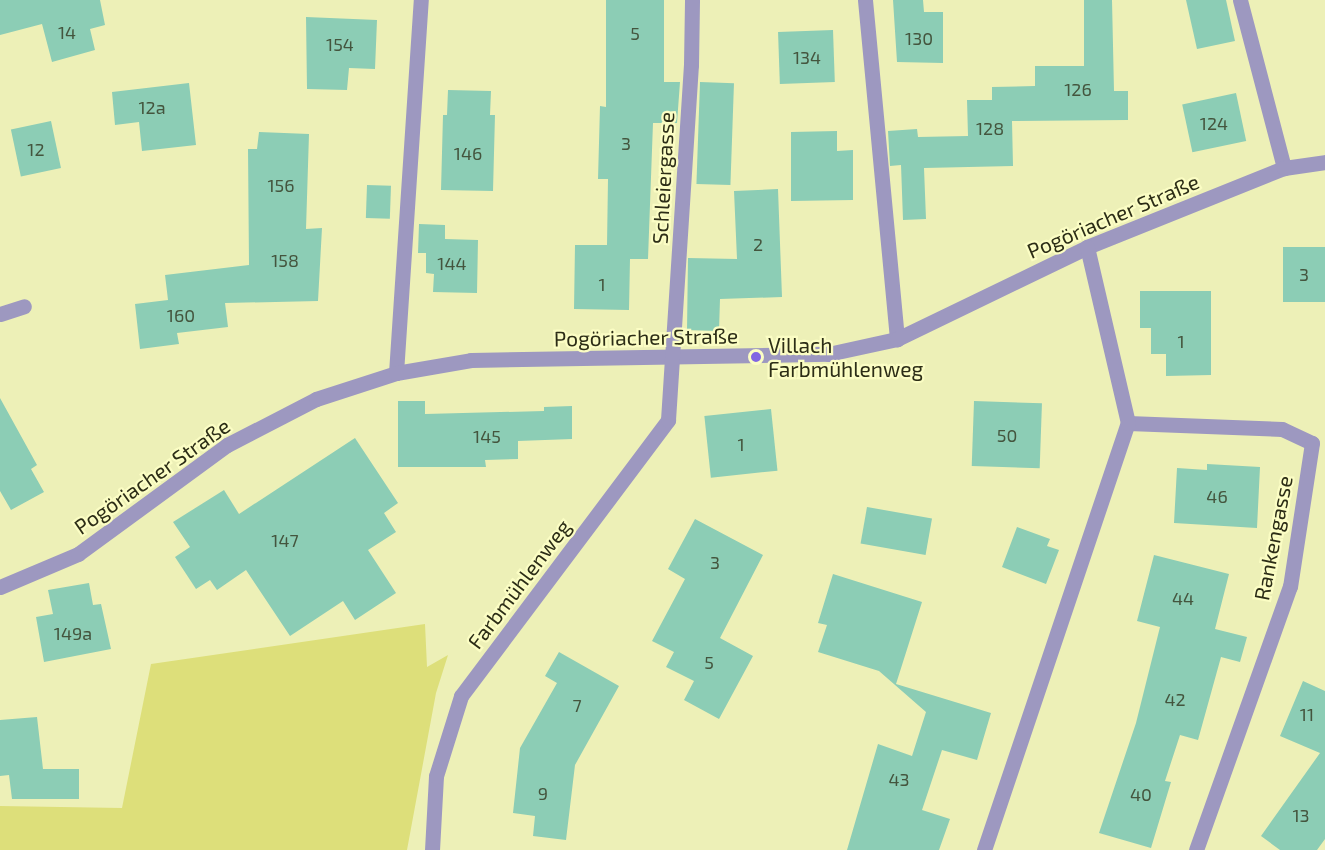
<!DOCTYPE html>
<html>
<head>
<meta charset="utf-8">
<style>
  body { margin:0 }
  #map { position:relative; width:1325px; height:850px; overflow:hidden; background:#edf0b7; font-family:"Exo 2",sans-serif }
  div>[style] { position:absolute }
  .green>* { inset:0; background:#dddf7a }
  .building>* { inset:0; background:#8ccdb5; transform-origin:0 0 }
  .minor>* { height:15px; margin:-7.5px; padding:0 7.5px; transform-origin:7.5px; border-radius:7.5px; background:#9d98c0 }
  .dots>* { width:16px; height:16px; translate:-50% -50%; box-sizing:border-box; border:3px solid #fbfdc4; border-radius:50% }
  span { translate:-50% -50%; white-space:nowrap; text-align:center; line-height:1.15; -webkit-text-stroke:4.5px #fbfdc4; paint-order:stroke }
  .number-label { font-size:18px; color:#44553e }
  .number-label span { -webkit-text-stroke-width:0 }
  .street-label { font-size:21px; color:#2c2d16 }
  .poi-label { font-size:21px; color:#2c2d16 }
  .left { translate:0 -50%; text-align:left }
</style>
</head>
<body>
<div id="map">
  <div class="green">
    <div style="clip-path:polygon(425px 624px,427px 667px,448px 655px,436px 693px,407px 850px,0 850px,0 806px,122px 808px,151px 664px)"></div>
  </div>
  <div class="building">
    <div style="clip-path:polygon(0 0,100px 0,105px 25px,90px 29px,95px 50px,52px 62px,42px 24px,0 35px)"></div>
    <div style="clip-path:polygon(606px 0,664px 0,664px 82px,680px 82px,677px 123px,653px 123px,648px 259px,630px 259px,629px 310px,574px 309px,575px 245px,607px 245px,608px 179px,598px 179px,600px 106px,606px 107px)"></div>
    <div style="clip-path:polygon(893px 0,923px 0,924px 12px,943px 12px,943px 63px,897px 62px)"></div>
    <div style="clip-path:polygon(1084px 0,1112px 0,1114px 91px,1128px 91px,1128px 120px,1012px 121px,1013px 166px,924px 168px,926px 219px,903px 220px,901px 165px,890px 166px,888px 131px,917px 129px,918px 137px,968px 136px,967px 100px,992px 100px,992px 87px,1035px 86px,1035px 66px,1084px 66px)"></div>
    <div style="clip-path:polygon(1186px 0,1226px 0,1235px 41px,1197px 49px)"></div>
    <div style="clip-path:polygon(306px 17px,377px 20px,375px 69px,349px 68px,347px 90px,307px 89px)"></div>
    <div style="left:833px;top:30px;width:52px;height:55px;rotate:88deg"></div>
    <div style="left:700px;top:82px;width:34px;height:102px;rotate:2deg"></div>
    <div style="clip-path:polygon(189px 83px,196px 145px,142px 151px,139px 122px,115px 125px,112px 92px)"></div>
    <div style="clip-path:polygon(448px 90px,491px 91px,490px 115px,495px 115px,493px 191px,441px 190px,443px 115px,447px 115px)"></div>
    <div style="left:1236px;top:93px;width:49px;height:55px;rotate:78deg"></div>
    <div style="left:51px;top:121px;width:48px;height:41px;rotate:78deg"></div>
    <div style="clip-path:polygon(837px 131px,837px 151px,853px 150px,853px 200px,791px 201px,791px 132px)"></div>
    <div style="clip-path:polygon(259px 132px,309px 134px,306px 229px,322px 228px,318px 301px,225px 303px,228px 327px,177px 333px,179px 344px,140px 349px,135px 304px,168px 300px,165px 275px,249px 265px,248px 149px,257px 149px)"></div>
    <div style="left:367px;top:185px;width:24px;height:33px;rotate:2deg"></div>
    <div style="clip-path:polygon(778px 189px,782px 297px,720px 299px,719px 331px,687px 330px,688px 258px,737px 259px,734px 191px)"></div>
    <div style="clip-path:polygon(419px 224px,445px 225px,445px 239px,478px 240px,477px 293px,433px 292px,434px 274px,426px 273px,426px 253px,418px 253px)"></div>
    <div style="left:1283px;top:247px;width:42px;height:55px"></div>
    <div style="clip-path:polygon(1140px 291px,1211px 291px,1211px 375px,1166px 376px,1166px 354px,1151px 354px,1151px 328px,1140px 328px)"></div>
    <div style="clip-path:polygon(0 398px,37px 465px,31px 469px,44px 492px,11px 510px,0 491px)"></div>
    <div style="clip-path:polygon(398px 401px,425px 401px,425px 414px,544px 411px,544px 407px,572px 406px,572px 439px,518px 441px,518px 459px,485px 460px,486px 467px,398px 467px)"></div>
    <div style="left:974px;top:401px;width:68px;height:65px;rotate:2deg"></div>
    <div style="left:771px;top:409px;width:62px;height:67px;rotate:84deg"></div>
    <div style="clip-path:polygon(355px 438px,398px 503px,384px 513px,396px 532px,368px 550px,396px 593px,355px 620px,343px 601px,290px 636px,246px 570px,217px 590px,210px 580px,196px 589px,175px 557px,190px 547px,173px 522px,224px 490px,239px 514px)"></div>
    <div style="clip-path:polygon(1207px 464px,1260px 467px,1257px 528px,1174px 523px,1177px 468px,1207px 470px)"></div>
    <div style="left:867px;top:507px;width:66px;height:37px;rotate:10deg"></div>
    <div style="clip-path:polygon(695px 519px,763px 555px,720px 638px,753px 656px,719px 719px,684px 700px,694px 681px,666px 667px,674px 652px,652px 641px,685px 579px,668px 569px)"></div>
    <div style="clip-path:polygon(1017px 527px,1050px 539px,1047px 546px,1059px 550px,1046px 584px,1002px 567px)"></div>
    <div style="clip-path:polygon(1154px 555px,1229px 574px,1215px 629px,1247px 637px,1240px 662px,1221px 657px,1198px 740px,1180px 735px,1165px 781px,1171px 782px,1151px 848px,1099px 833px,1136px 723px,1160px 627px,1137px 621px)"></div>
    <div style="clip-path:polygon(833px 574px,922px 602px,896px 684px,991px 713px,977px 760px,942px 750px,922px 810px,950px 819px,939px 850px,847px 850px,878px 744px,912px 756px,926px 712px,879px 671px,818px 652px,827px 625px,818px 623px)"></div>
    <div style="clip-path:polygon(89px 583px,93px 605px,101px 604px,111px 649px,44px 662px,36px 617px,53px 614px,48px 590px)"></div>
    <div style="clip-path:polygon(559px 652px,619px 686px,575px 765px,566px 840px,533px 836px,535px 816px,513px 813px,520px 748px,557px 683px,545px 676px)"></div>
    <div style="clip-path:polygon(1303px 681px,1325px 691px,1325px 839px,1317px 850px,1280px 850px,1261px 836px,1320px 753px,1280px 736px)"></div>
    <div style="clip-path:polygon(37px 717px,43px 769px,79px 769px,79px 799px,12px 799px,9px 775px,0 776px,0 720px)"></div>
  </div>
  <div class="minor">
    <div style="left:865px;top:0;width:341px;rotate:84.6deg"></div>
    <div style="left:1240px;top:0;width:174px;rotate:75.3deg"></div>
    <div style="left:0;top:314px;width:25px;rotate:-18deg"></div>
    <div style="left:396px;top:373px;width:374px;rotate:-86.2deg"></div>
    <div style="left:1128px;top:423px;width:154px;rotate:2.2deg"></div>
    <div style="left:1282px;top:429px;width:33px;rotate:25deg"></div>
    <div style="left:1312px;top:443px;width:145px;rotate:98.7deg"></div>
    <div style="left:1290px;top:586px;width:280px;rotate:109.6deg"></div>
    <div style="left:0;top:587px;width:85px;rotate:-22.9deg"></div>
    <div style="left:78px;top:554px;width:185px;rotate:-36.2deg"></div>
    <div style="left:227px;top:445px;width:100px;rotate:-27.3deg"></div>
    <div style="left:316px;top:399px;width:84px;rotate:-18deg"></div>
    <div style="left:396px;top:373px;width:76px;rotate:-9.8deg"></div>
    <div style="left:471px;top:360px;width:357px;rotate:-1deg"></div>
    <div style="left:828px;top:354px;width:71px;rotate:-12.3deg"></div>
    <div style="left:897px;top:339px;width:211px;rotate:-25.8deg"></div>
    <div style="left:1087px;top:247px;width:212px;rotate:-21.9deg"></div>
    <div style="left:1284px;top:168px;width:41px;rotate:-8.3deg"></div>
    <div style="left:432px;top:850px;width:74px;rotate:-86.9deg"></div>
    <div style="left:436px;top:776px;width:84px;rotate:-72.6deg"></div>
    <div style="left:461px;top:696px;width:345px;rotate:-53.1deg"></div>
    <div style="left:668px;top:420px;width:356px;rotate:-86.3deg"></div>
    <div style="left:691px;top:65px;width:65px;rotate:-89.1deg"></div>
    <div style="left:984px;top:850px;width:451px;rotate:-71.4deg"></div>
    <div style="left:1128px;top:423px;width:181px;rotate:-103.1deg"></div>
  </div>
  <div class="dots">
    <div style="left:756px;top:357px;background:#8166e2"></div>
  </div>
  <div class="number-label">
    <span style="left:67px;top:32px">14</span>
    <span style="left:635px;top:33px">5</span>
    <span style="left:919px;top:38px">130</span>
    <span style="left:340px;top:44px">154</span>
    <span style="left:807px;top:57px">134</span>
    <span style="left:1078px;top:89px">126</span>
    <span style="left:152px;top:107px">12a</span>
    <span style="left:1214px;top:123px">124</span>
    <span style="left:990px;top:128px">128</span>
    <span style="left:626px;top:143px">3</span>
    <span style="left:36px;top:149px">12</span>
    <span style="left:468px;top:153px">146</span>
    <span style="left:281px;top:185px">156</span>
    <span style="left:758px;top:244px">2</span>
    <span style="left:285px;top:260px">158</span>
    <span style="left:452px;top:263px">144</span>
    <span style="left:1304px;top:274px">3</span>
    <span style="left:602px;top:284px">1</span>
    <span style="left:181px;top:315px">160</span>
    <span style="left:1181px;top:341px">1</span>
    <span style="left:1007px;top:435px">50</span>
    <span style="left:487px;top:436px">145</span>
    <span style="left:741px;top:444px">1</span>
    <span style="left:1217px;top:496px">46</span>
    <span style="left:285px;top:540px">147</span>
    <span style="left:715px;top:562px">3</span>
    <span style="left:1183px;top:598px">44</span>
    <span style="left:73px;top:633px">149a</span>
    <span style="left:709px;top:662px">5</span>
    <span style="left:1175px;top:699px">42</span>
    <span style="left:577px;top:705px">7</span>
    <span style="left:1307px;top:714px">11</span>
    <span style="left:899px;top:779px">43</span>
    <span style="left:543px;top:793px">9</span>
    <span style="left:1141px;top:794px">40</span>
    <span style="left:1301px;top:815px">13</span>
  </div>
  <div class="street-label">
    <span style="left:663px;top:178px;rotate:-87deg">Schleiergasse</span>
    <span style="left:1113px;top:216px;rotate:-23deg">Pogöriacher Straße</span>
    <span style="left:646px;top:337px;rotate:-1deg">Pogöriacher Straße</span>
    <span style="left:152px;top:476px;rotate:-35deg">Pogöriacher Straße</span>
    <span style="left:1273px;top:538px;rotate:-79deg">Rankengasse</span>
    <span style="left:519px;top:584px;rotate:-53deg">Farbmühlenweg</span>
  </div>
  <div class="poi-label">
    <span class="left" style="left:768px;top:357px">Villach<br>Farbmühlenweg</span>
  </div>
</div>
</body>
</html>
